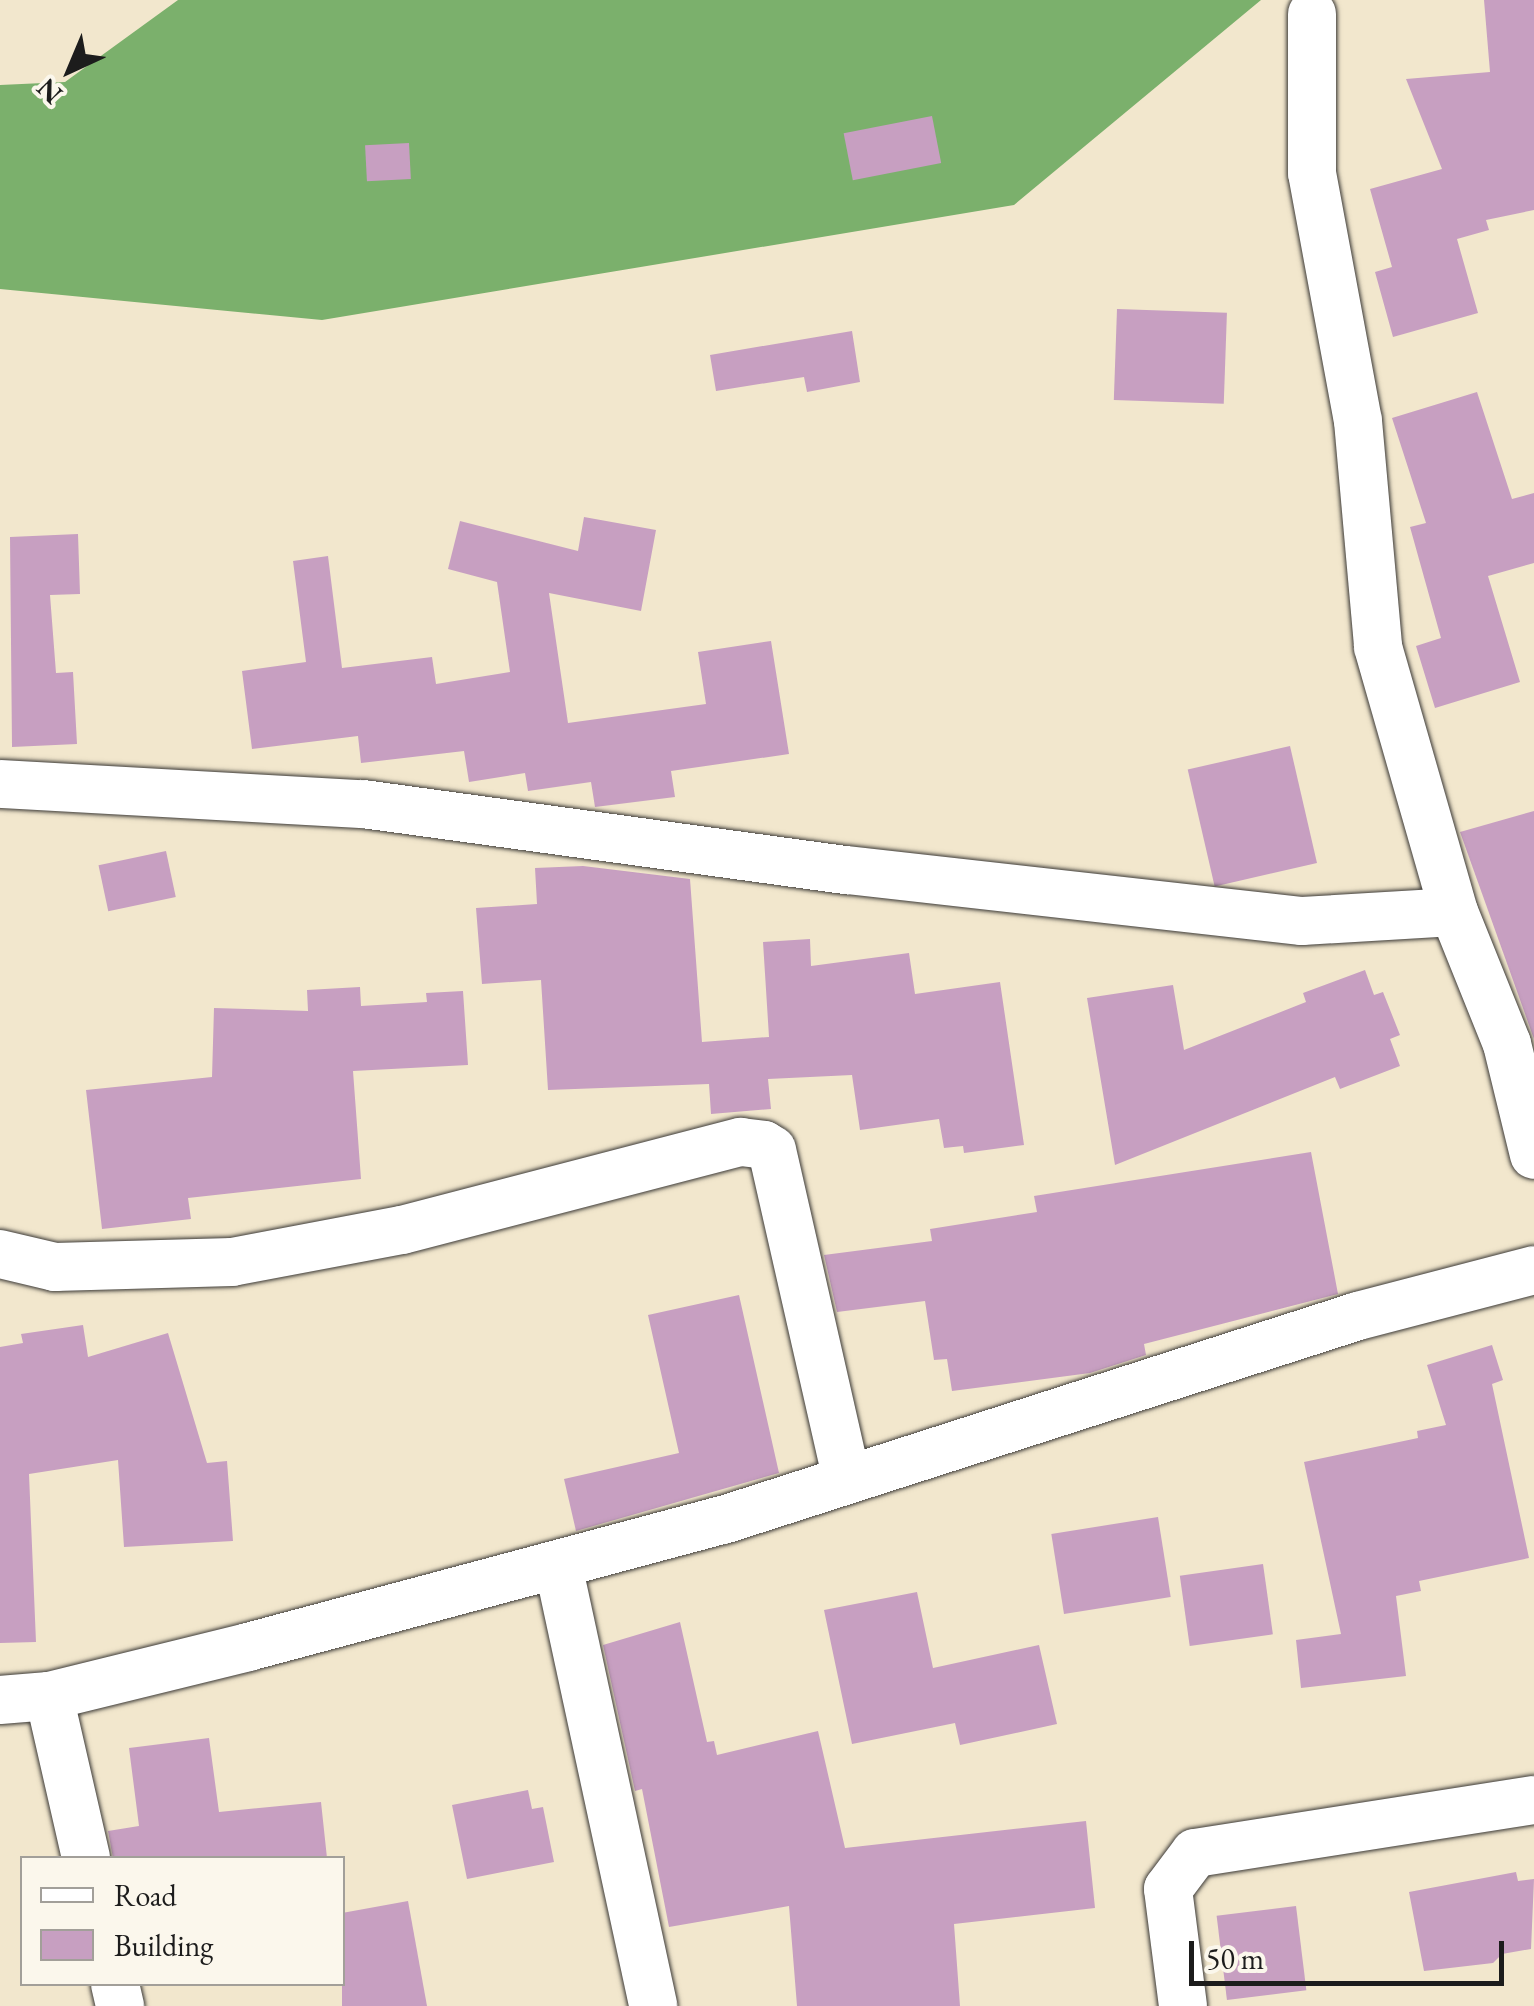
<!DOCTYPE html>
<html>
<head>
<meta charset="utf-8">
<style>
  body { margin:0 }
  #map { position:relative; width:1534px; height:2006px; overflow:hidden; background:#f2e7cd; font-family:"EB Garamond",serif }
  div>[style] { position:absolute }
  .forest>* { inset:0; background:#7bb06c }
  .building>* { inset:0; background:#c79fc1; transform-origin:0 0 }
  .roads { filter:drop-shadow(0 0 2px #3c3a37) drop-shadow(0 0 2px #3c3a37) }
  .minor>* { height:48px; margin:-24px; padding:0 24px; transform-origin:24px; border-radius:24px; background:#fff }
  span { translate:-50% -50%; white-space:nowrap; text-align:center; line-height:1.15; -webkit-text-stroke:8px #fbf7ec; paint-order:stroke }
  .legend { position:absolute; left:20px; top:1856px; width:325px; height:130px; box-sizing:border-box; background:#fbf7ec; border:2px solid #a29f99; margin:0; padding:12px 18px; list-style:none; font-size:30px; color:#1c1c1c }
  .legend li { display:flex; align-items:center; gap:20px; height:50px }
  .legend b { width:50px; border:2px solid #a29f99 }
  .north { position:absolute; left:20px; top:20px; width:100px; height:100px; -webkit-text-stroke:8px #fbf7ec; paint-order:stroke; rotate:224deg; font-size:28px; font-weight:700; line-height:40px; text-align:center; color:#1c1c1c }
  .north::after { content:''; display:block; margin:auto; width:35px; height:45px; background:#1c1c1c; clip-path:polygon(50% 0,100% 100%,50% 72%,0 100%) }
  .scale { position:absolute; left:1189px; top:1941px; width:315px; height:45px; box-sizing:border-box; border:5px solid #1c1c1c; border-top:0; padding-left:12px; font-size:30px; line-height:35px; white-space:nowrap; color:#1c1c1c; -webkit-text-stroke:8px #fbf7ec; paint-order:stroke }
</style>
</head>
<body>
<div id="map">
  <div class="forest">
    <div style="clip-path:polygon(178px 0,1261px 0,1014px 205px,322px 320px,0 289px,0 85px,65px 82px)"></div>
  </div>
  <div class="building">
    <div style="clip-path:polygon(1484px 0,1534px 0,1534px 210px,1486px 220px,1489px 230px,1457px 239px,1478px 313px,1393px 337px,1375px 272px,1392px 267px,1370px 189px,1442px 169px,1406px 79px,1490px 72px)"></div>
    <div style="left:932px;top:116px;width:48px;height:90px;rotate:79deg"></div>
    <div style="left:409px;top:143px;width:36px;height:44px;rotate:87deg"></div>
    <div style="left:1117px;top:309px;width:110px;height:91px;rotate:2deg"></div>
    <div style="clip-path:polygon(852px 331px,860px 382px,807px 392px,804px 377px,716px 391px,710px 355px)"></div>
    <div style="clip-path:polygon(1477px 392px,1512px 499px,1534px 493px,1534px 563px,1488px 576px,1520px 682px,1435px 708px,1416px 646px,1441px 638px,1410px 527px,1426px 523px,1392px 418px)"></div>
    <div style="clip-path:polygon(584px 517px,656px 530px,641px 611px,549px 593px,568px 723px,706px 704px,698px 652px,771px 641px,789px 754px,671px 771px,675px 797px,595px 807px,591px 782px,528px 791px,525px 773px,469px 782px,464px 751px,361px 763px,358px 736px,252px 749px,242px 671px,306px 662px,293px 561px,328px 556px,342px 668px,432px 657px,436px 684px,510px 672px,497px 582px,448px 569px,460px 521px,578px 551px)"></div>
    <div style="clip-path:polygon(78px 534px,80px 594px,50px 595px,56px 673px,73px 672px,77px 744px,12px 747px,10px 537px)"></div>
    <div style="left:1290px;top:746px;width:120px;height:105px;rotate:77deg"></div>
    <div style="clip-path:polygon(1534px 811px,1534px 1039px,1460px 832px)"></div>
    <div style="left:166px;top:851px;width:47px;height:69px;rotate:78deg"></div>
    <div style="clip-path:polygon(583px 866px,690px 879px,702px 1042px,769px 1037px,763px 942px,810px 939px,811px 966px,909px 953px,915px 994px,1000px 982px,1024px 1145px,964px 1153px,963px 1146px,944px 1148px,939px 1119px,860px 1130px,852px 1075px,768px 1079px,771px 1109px,711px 1114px,709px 1084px,548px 1090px,541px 980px,482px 984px,476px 908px,537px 904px,535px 868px)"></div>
    <div style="clip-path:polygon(1365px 970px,1374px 995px,1383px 992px,1400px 1035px,1390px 1039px,1400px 1066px,1340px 1089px,1335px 1077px,1115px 1165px,1087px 998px,1173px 985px,1184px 1050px,1306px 1002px,1303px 993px)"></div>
    <div style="clip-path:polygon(360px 987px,361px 1006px,427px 1002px,426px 993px,463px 991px,468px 1065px,353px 1071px,361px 1179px,188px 1198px,191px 1219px,102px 1229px,86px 1090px,212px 1077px,214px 1008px,308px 1011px,307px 990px)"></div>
    <div style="clip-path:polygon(1311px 1152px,1338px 1294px,1144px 1344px,1146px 1355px,1090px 1373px,952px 1391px,947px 1359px,934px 1360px,925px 1301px,837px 1312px,824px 1255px,932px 1241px,930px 1229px,1037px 1212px,1034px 1196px)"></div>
    <div style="clip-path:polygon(739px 1295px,779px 1473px,576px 1531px,564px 1479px,679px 1453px,648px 1315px)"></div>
    <div style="clip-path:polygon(83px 1325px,88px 1357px,168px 1333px,207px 1463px,227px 1461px,233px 1541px,124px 1547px,118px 1460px,29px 1474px,36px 1642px,0 1643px,0 1347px,23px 1343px,21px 1334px)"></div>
    <div style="clip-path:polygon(1492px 1345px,1503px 1380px,1492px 1384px,1529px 1558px,1419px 1581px,1421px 1591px,1396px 1596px,1406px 1676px,1301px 1688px,1296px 1640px,1341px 1634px,1304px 1462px,1418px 1438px,1417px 1431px,1446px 1425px,1427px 1365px)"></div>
    <div style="left:1158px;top:1517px;width:81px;height:108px;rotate:81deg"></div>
    <div style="left:1263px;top:1564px;width:71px;height:84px;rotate:82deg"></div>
    <div style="clip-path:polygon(917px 1592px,933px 1668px,1039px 1645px,1057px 1724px,960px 1745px,955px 1723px,852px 1744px,824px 1610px)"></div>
    <div style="clip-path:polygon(680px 1622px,707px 1742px,714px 1741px,717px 1755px,818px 1731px,845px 1848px,1086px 1821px,1095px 1908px,954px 1924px,960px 2006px,797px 2006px,789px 1906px,669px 1927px,642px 1789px,635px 1791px,603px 1645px)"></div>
    <div style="clip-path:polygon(209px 1738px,219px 1812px,321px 1802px,327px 1858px,113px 1858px,108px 1831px,139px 1826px,129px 1748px)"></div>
    <div style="clip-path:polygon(528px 1790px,532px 1809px,543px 1807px,554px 1862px,467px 1879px,452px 1805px)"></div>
    <div style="clip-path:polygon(1516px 1872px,1518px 1881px,1534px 1879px,1531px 1949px,1502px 1954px,1493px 1963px,1424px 1971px,1409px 1892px)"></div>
    <div style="clip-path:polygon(408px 1901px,427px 2006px,342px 2006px,342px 1913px)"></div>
    <div style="left:1296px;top:1906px;width:85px;height:80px;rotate:83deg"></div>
  </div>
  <div class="roads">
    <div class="minor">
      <div style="left:1312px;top:14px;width:159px;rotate:90deg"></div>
      <div style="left:1312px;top:173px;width:252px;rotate:79.5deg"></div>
      <div style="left:1358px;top:421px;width:227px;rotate:84.9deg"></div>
      <div style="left:1378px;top:647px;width:276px;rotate:74deg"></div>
      <div style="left:1454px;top:912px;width:142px;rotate:68.1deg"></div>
      <div style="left:1507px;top:1044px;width:114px;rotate:76.3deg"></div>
      <div style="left:0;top:784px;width:364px;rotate:3.2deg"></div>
      <div style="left:363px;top:804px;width:488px;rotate:7.8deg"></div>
      <div style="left:847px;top:870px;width:458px;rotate:6.4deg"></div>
      <div style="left:1302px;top:921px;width:152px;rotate:-3.4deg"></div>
      <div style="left:0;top:1254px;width:57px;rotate:13.3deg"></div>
      <div style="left:55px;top:1267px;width:177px;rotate:-1.6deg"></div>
      <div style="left:232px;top:1262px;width:173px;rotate:-10.7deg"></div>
      <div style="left:402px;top:1230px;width:350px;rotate:-14.6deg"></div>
      <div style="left:741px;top:1142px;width:23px;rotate:7deg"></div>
      <div style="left:764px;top:1145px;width:9px;rotate:32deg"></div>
      <div style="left:772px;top:1150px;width:337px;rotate:77.2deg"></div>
      <div style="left:558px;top:1565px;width:451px;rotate:77.8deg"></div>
      <div style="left:49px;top:1696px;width:166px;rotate:77.1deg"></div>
      <div style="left:0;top:1700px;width:49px;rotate:-4.7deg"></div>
      <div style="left:49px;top:1696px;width:205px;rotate:-13.8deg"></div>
      <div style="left:248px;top:1647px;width:492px;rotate:-15deg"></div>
      <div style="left:723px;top:1520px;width:667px;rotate:-17.81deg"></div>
      <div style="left:1358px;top:1316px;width:182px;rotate:-14.6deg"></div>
      <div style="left:115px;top:1984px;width:23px;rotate:77deg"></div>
      <div style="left:1183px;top:2006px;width:118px;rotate:-97.3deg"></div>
      <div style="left:1168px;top:1889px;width:45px;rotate:-53.1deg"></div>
      <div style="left:1195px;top:1853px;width:343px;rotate:-8.9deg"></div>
    </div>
  </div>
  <ul class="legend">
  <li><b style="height:12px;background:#fff"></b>Road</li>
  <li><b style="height:28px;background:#c79fc1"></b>Building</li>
  </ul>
  <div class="north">N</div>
  <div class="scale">50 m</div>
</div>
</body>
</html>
